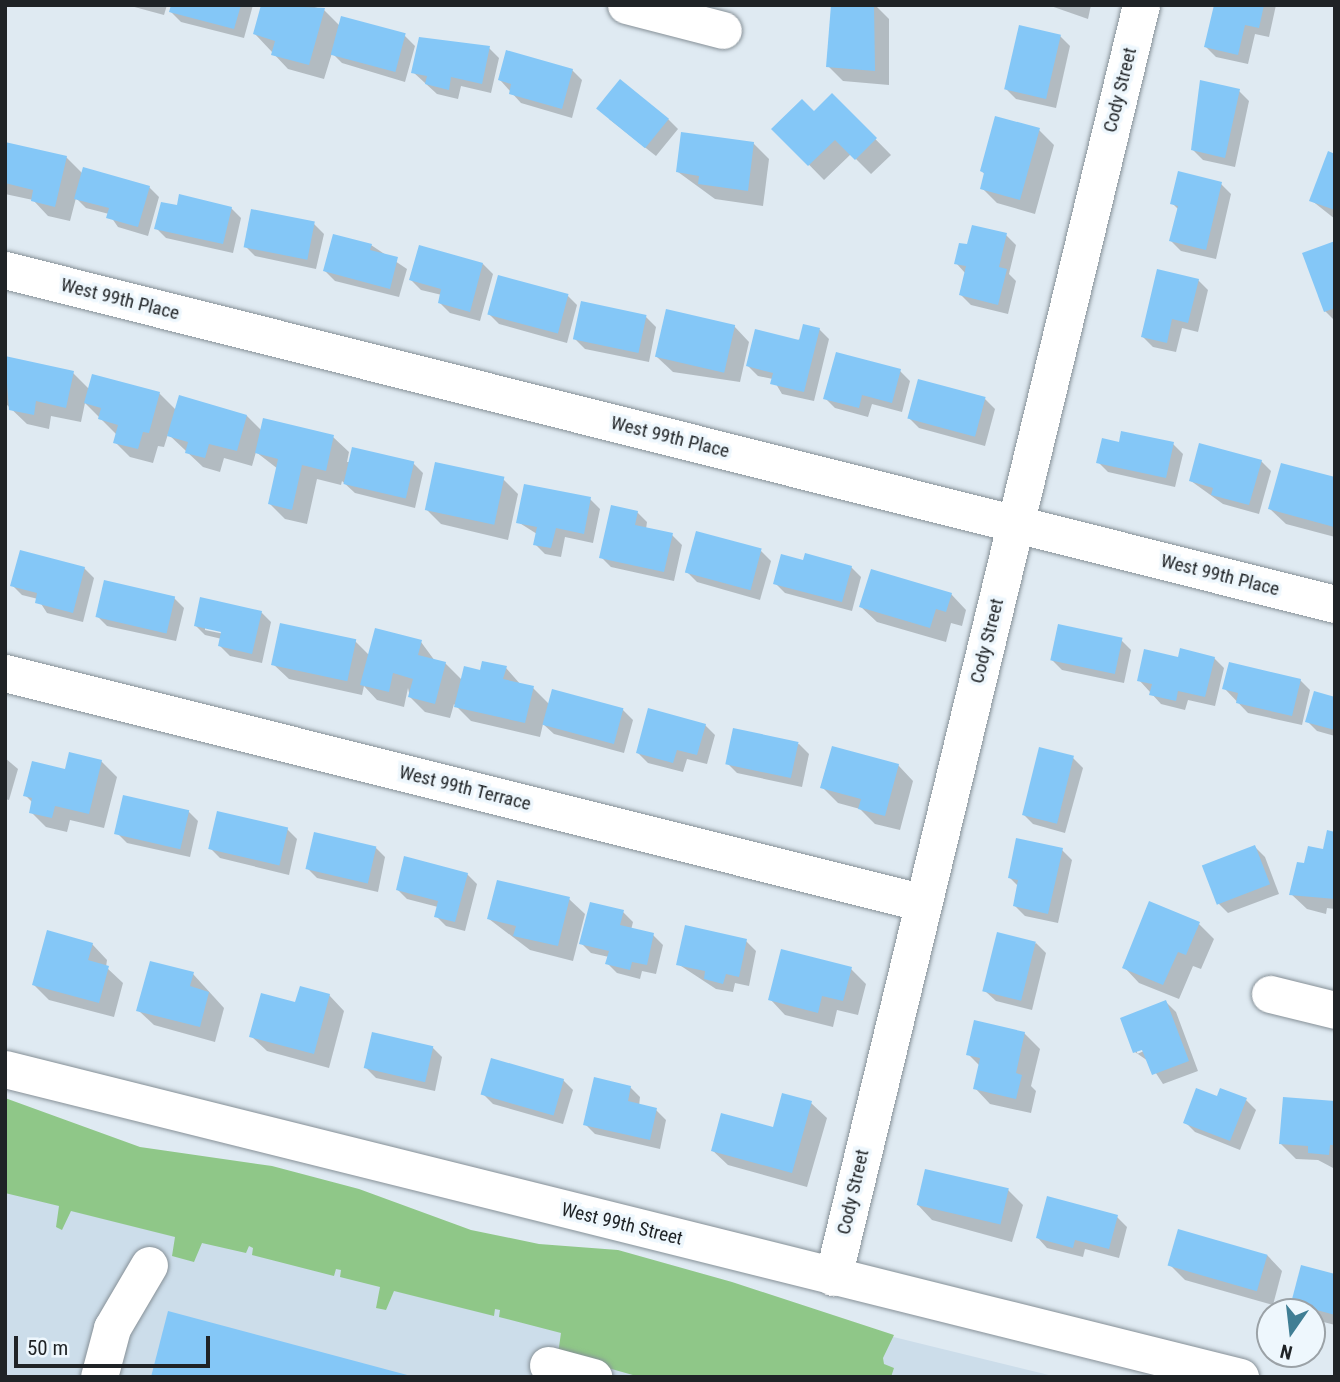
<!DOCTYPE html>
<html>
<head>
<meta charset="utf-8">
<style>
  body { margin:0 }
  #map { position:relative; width:1340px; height:1382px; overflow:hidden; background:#dfeaf2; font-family:"Roboto Condensed",sans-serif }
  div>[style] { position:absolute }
  .built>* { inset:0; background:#ccddea }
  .green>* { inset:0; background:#8fc788 }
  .shadow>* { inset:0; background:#0003 }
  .building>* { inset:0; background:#84c7f7; transform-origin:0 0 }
  .roads { filter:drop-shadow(0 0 2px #869097) drop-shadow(0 0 2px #869097) }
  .minor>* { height:37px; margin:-18.5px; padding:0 18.5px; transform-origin:18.5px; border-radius:18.5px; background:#fff }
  span { translate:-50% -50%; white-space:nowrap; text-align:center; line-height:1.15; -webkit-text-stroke:7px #eef7fd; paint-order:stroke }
  .street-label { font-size:19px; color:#1f2326 }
  .frame { position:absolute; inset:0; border:7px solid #1f2326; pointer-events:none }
  .north { position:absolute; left:1256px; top:1298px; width:70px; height:70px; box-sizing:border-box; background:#eef7fd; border:2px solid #9ba2a7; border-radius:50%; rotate:194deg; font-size:19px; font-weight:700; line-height:28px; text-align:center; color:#1f2326 }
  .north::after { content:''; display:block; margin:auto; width:24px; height:32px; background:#407e94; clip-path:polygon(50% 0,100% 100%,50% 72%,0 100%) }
  .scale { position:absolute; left:14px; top:1336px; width:196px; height:32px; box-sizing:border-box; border:4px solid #1f2326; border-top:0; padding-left:9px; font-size:21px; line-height:24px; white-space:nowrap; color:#1f2326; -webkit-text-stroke:5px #eef7fd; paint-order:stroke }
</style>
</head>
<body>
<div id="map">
  <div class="built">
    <div style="clip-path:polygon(5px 1119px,1057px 1377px,5px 1377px)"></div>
  </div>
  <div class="green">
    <div style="clip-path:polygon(5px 1098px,140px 1147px,272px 1166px,359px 1189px,471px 1230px,539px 1244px,618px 1250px,732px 1282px,894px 1335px,883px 1358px,884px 1364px,894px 1368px,891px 1377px,640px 1377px,558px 1354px,561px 1333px,499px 1317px,500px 1310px,495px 1309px,494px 1316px,394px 1291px,386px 1310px,376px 1308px,380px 1287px,340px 1277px,341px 1270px,336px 1269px,334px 1276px,252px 1255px,253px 1248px,249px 1246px,246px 1253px,202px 1243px,194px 1262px,172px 1256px,175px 1237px,71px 1211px,62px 1230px,56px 1227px,59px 1206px,5px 1193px)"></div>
  </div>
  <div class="shadow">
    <div style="clip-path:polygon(127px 5px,167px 5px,164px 15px)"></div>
    <div style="clip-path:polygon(173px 5px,253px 5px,244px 38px,181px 22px,171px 12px)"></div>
    <div style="clip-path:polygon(263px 5px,308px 5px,324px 10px,340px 26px,405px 36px,415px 46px,405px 82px,342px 63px,332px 53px,324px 79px,288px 69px,255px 34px)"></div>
    <div style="clip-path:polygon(832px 5px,875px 5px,889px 19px,889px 85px,843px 81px,828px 66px)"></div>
    <div style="clip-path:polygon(1048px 5px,1091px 5px,1088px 19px)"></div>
    <div style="clip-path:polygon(1224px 5px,1276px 5px,1269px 37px,1255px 34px,1248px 64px,1216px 57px,1206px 47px)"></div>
    <div style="clip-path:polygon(1060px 36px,1070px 46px,1056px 108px,1016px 99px,1006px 89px)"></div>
    <div style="clip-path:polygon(489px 48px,499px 58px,491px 93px,461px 86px,458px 99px,437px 94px,413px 72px)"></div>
    <div style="clip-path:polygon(572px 70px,582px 80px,572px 118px,521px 103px,500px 80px)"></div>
    <div style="clip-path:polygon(1239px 91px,1249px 101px,1235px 167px,1203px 160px,1193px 150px)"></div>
    <div style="clip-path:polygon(832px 95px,891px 155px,871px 174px,851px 154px,824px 180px,774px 129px,814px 113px)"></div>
    <div style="clip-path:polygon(609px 119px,668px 119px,678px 129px,656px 156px)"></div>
    <div style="clip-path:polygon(1039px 130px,1054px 145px,1035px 214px,997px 203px,982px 188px,985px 175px,982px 171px)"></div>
    <div style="clip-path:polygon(753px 143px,769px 159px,763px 206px,715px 199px,678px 172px)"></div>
    <div style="clip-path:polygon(5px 144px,66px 157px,83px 174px,149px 187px,159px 197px,148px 236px,118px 227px,109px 214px,86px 208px,76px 198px,70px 221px,48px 216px,33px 200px,5px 194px)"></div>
    <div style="clip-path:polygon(1335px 156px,1335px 219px,1311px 200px)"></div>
    <div style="clip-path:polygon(1221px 184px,1231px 194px,1216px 259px,1181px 251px,1171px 241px,1179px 210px,1172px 203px)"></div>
    <div style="clip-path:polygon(178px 208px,231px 208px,241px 218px,233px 253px,166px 238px,156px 228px)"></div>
    <div style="clip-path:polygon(314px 224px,324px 234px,316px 269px,255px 256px,245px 246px)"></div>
    <div style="clip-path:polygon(1006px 235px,1016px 245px,1009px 274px,1016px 281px,1008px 314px,971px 305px,961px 295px,966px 274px,956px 263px,968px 246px)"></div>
    <div style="clip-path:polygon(1335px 243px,1335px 321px,1325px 311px)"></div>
    <div style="clip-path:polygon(371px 245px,407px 269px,399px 297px,335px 281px,325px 271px)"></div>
    <div style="clip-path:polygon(483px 264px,493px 274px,480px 321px,450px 313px,440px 303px,442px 295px,421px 290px,411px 280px)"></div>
    <div style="clip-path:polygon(1198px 280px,1208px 290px,1198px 332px,1182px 328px,1176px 352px,1153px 347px,1143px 337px)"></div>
    <div style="clip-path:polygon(567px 295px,577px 305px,567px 343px,499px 324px,489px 314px)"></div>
    <div style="clip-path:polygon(646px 317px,656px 327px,649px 362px,585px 349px,575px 339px)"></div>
    <div style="clip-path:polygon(734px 326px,749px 342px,740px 382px,673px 372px,657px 357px)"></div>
    <div style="clip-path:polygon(819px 329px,829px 339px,814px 401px,782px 394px,773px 379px,758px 376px,748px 366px)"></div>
    <div style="clip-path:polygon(5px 358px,73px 373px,89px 389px,159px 393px,177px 411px,247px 416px,262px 431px,333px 437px,349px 452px,347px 462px,413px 463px,423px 473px,415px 508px,355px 493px,342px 481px,341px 485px,317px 479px,307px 524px,285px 519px,270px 504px,278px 469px,256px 452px,252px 466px,224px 458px,220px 472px,203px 467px,168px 434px,164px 447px,158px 446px,153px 463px,130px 457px,115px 442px,117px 435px,85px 403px,81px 422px,51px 416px,49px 429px,27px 424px,5px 403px)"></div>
    <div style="clip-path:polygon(900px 371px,910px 381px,902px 412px,872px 404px,868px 417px,835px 408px,825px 398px)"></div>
    <div style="clip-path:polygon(985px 399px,995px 409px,985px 446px,919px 428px,909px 418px)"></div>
    <div style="clip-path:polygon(1120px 444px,1173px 444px,1183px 454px,1175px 487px,1108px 472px,1098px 462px)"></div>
    <div style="clip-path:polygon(1261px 461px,1271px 471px,1259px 514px,1223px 504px,1191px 481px)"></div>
    <div style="clip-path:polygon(1335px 478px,1335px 537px,1286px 524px,1270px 509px)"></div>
    <div style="clip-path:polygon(503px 479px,518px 494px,508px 540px,441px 524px,426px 509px)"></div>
    <div style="clip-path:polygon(590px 499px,600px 509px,593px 543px,565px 537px,561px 557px,545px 554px,535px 544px,537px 534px,518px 522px)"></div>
    <div style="clip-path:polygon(637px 512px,647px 522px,646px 529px,672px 535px,682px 545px,674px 581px,611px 567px,601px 557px)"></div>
    <div style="clip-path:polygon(761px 551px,771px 561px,760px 600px,697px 582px,687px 572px)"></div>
    <div style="clip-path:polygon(804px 562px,851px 567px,861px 577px,852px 611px,785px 593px,775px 583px)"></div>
    <div style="clip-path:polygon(84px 568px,94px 578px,83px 622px,47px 613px,38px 599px,22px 595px,12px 585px)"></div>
    <div style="clip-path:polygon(951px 594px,966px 610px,962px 626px,951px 623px,946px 642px,877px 622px,861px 607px)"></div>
    <div style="clip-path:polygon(174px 598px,184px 608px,176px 641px,107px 626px,97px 616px)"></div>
    <div style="clip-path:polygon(evenodd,261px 612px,271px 622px,262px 663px,230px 656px,220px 646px,222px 639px,205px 635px,195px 625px,261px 612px,205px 626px,230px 632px,229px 635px,205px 630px,205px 626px)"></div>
    <div style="clip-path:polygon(1121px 640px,1131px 650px,1124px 683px,1062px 670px,1052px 660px)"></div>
    <div style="clip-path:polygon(355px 641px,369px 655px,421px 642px,435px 661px,445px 663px,462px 680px,506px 668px,521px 685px,533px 688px,549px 704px,623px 710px,633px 720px,624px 753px,554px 734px,543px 724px,540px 737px,471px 721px,454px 704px,450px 718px,425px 712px,410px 697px,408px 688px,404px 707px,377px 700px,364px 686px,362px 695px,289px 679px,273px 664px)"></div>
    <div style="clip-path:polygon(1214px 658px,1224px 668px,1215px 706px,1188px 700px,1185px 710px,1161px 704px,1139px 680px)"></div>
    <div style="clip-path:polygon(1300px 680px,1310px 690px,1302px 725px,1248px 713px,1224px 688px)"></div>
    <div style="clip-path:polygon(1335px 699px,1335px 736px,1317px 731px,1307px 721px)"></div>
    <div style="clip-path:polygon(705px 725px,715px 735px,707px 764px,687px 759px,683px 772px,648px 763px,638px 753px)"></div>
    <div style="clip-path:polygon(799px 744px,809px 754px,802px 787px,737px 773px,727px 763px)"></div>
    <div style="clip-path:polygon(5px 758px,18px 769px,9px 800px,5px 799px)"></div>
    <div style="clip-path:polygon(1073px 758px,1083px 768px,1065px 833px,1033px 824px,1023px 814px)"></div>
    <div style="clip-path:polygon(101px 761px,117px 777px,104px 828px,70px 820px,67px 832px,46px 827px,31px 812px,33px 803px,25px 795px,66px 771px)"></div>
    <div style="clip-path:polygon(898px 765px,913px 781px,900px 830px,875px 824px,860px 809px,838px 803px,822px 787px)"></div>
    <div style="clip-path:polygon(188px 811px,198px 821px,190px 857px,127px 843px,117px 833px)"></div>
    <div style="clip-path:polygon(287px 829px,297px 839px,289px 875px,220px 858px,210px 848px)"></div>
    <div style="clip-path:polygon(1335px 833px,1335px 909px,1327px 908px,1326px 914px,1307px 909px,1291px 894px,1305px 866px,1324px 851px)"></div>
    <div style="clip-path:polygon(375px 847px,385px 857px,378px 892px,317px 878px,307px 868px)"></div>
    <div style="clip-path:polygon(1255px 847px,1265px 857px,1279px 894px,1228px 913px,1218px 903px)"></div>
    <div style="clip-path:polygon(1062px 850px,1072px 860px,1058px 923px,1025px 916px,1015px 906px,1019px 887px,1010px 878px)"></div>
    <div style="clip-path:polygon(467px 874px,477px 884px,465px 931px,446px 926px,436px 916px,438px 907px,407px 899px,397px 889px)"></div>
    <div style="clip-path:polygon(569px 899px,585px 914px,573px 961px,530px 950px,489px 919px)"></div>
    <div style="clip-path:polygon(623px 912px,633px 922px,631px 930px,653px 935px,663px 945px,656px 974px,642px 971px,640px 979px,617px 973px,607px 963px,609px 957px,591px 953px,581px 943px)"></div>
    <div style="clip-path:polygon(1199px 924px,1214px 939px,1201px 969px,1193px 966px,1179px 999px,1139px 983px,1124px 967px)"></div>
    <div style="clip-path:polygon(746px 941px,756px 951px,749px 986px,735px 983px,733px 992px,716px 989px,678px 964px)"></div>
    <div style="clip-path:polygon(1036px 943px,1046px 953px,1032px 1010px,996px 1001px,985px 991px)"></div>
    <div style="clip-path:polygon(92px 944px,107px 960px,106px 967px,123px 983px,114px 1017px,49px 1000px,34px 985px)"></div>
    <div style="clip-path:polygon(851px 969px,866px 984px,858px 1015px,837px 1010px,833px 1027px,785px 1015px,770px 999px)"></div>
    <div style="clip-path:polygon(193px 974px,224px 1008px,215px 1042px,154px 1025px,138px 1010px)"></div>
    <div style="clip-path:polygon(329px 995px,344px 1011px,329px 1068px,267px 1051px,251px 1036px,297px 1004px)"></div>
    <div style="clip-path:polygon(evenodd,1166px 1002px,1176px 1012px,1198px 1071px,1163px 1084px,1148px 1061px,1135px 1052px,1166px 1002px,1151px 1048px,1137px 1054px,1137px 1050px,1151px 1048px)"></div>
    <div style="clip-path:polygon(1024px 1033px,1040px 1049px,1031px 1086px,1036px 1091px,1031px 1113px,990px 1104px,975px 1088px,980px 1066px,968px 1054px)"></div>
    <div style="clip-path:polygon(432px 1047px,442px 1057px,435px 1091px,376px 1078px,366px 1068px)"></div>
    <div style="clip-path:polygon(563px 1080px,573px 1090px,563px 1124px,493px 1104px,483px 1094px)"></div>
    <div style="clip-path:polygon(630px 1087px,640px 1097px,639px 1106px,656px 1110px,666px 1120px,660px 1149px,595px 1134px,585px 1124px)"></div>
    <div style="clip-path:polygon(1218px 1099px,1246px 1100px,1256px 1110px,1240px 1150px,1195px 1132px,1185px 1122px)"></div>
    <div style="clip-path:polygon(811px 1103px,827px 1118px,807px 1187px,728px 1165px,712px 1150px,774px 1129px)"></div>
    <div style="clip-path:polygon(1335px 1103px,1335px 1169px,1318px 1160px,1296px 1159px,1281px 1144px)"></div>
    <div style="clip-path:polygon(1008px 1190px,1023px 1205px,1012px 1242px,932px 1220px,917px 1204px)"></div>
    <div style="clip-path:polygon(1117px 1217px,1127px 1227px,1119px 1258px,1085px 1249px,1083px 1257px,1047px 1248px,1037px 1237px)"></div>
    <div style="clip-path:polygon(1267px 1255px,1282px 1271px,1273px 1305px,1185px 1280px,1170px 1265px)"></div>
    <div style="clip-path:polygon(1335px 1276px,1335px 1325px,1312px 1319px,1312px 1312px,1302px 1312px,1293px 1303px)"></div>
  </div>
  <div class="building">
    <div style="clip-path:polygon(171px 5px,241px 5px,234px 29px,169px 12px)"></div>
    <div style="clip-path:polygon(261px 5px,325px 8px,309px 65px,271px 55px,275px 41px,253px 34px)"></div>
    <div style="clip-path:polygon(831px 5px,874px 5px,875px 71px,826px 67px)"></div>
    <div style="clip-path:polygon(1214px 5px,1264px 5px,1259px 28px,1245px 25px,1238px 55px,1204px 47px)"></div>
    <div style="left:341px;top:16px;width:67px;height:40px;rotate:15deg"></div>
    <div style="left:1019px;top:25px;width:43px;height:66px;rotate:13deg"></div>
    <div style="clip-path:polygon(419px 37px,490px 46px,482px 84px,451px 77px,449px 90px,425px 84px,427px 76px,411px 73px)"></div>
    <div style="clip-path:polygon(506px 50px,573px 69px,562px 109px,509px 94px,511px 84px,498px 80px)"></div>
    <div style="left:620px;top:79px;width:63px;height:38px;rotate:39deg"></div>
    <div style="clip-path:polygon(1200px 80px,1240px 89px,1225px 158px,1191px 150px)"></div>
    <div style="clip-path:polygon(832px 93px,877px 138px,855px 160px,835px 140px,808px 166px,771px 129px,802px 99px,814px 111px)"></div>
    <div style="clip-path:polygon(995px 116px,1040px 128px,1020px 200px,980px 189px,984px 173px,980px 171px)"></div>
    <div style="clip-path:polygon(681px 132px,754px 142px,748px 191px,698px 184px,699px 176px,676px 172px)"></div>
    <div style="clip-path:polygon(5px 142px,67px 156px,55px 207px,31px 201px,33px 190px,5px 183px)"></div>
    <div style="clip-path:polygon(1328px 151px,1335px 154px,1335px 210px,1309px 201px)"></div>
    <div style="clip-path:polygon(83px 167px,150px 186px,138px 227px,106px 218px,109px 208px,74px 199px)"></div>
    <div style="clip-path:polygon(1178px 171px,1222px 182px,1206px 250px,1169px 241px,1178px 206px,1170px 204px)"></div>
    <div style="clip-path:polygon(179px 194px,232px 207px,223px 244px,154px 229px,161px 202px,177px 205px)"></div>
    <div style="left:251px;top:209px;width:65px;height:39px;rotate:11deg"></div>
    <div style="clip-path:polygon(972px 225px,1007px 233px,999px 267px,1007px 269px,998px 305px,959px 295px,966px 266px,954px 264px,959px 243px,967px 244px)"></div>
    <div style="clip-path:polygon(333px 234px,372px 244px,370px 250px,398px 257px,390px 289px,323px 271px)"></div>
    <div style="clip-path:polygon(1335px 241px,1335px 308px,1324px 312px,1302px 253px)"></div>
    <div style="clip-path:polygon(419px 245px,483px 263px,470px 312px,438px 303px,441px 289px,409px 280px)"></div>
    <div style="clip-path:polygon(1157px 269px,1199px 279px,1188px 323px,1172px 319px,1167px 343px,1141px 337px)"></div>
    <div style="left:498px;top:275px;width:73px;height:41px;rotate:15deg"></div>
    <div style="left:581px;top:301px;width:67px;height:39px;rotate:12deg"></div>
    <div style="left:666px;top:309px;width:71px;height:49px;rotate:13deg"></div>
    <div style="clip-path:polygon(803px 324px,820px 328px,804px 392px,770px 384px,773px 373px,746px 366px,755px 329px,799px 340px)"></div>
    <div style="clip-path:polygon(836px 352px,901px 369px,892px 403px,862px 395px,859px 408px,823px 399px)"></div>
    <div style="clip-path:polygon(5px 356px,74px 371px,66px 408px,36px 401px,34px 415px,9px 410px)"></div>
    <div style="clip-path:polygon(92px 374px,160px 392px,149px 433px,143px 432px,138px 449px,113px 443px,118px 425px,98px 419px,101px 408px,84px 403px)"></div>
    <div style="left:918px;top:379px;width:70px;height:41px;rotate:15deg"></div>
    <div style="clip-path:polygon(179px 395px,247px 415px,237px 451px,209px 444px,205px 458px,185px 453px,188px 442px,167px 436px)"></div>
    <div style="clip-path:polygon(263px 418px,334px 435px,326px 471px,302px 465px,292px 510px,268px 504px,278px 459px,255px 453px)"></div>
    <div style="clip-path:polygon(1121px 431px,1174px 442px,1166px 478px,1096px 463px,1102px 438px,1119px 442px)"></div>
    <div style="clip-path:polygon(1199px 443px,1262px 460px,1249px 505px,1211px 495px,1213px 488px,1189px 481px)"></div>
    <div style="left:352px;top:447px;width:64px;height:38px;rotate:13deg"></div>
    <div style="left:435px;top:462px;width:71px;height:49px;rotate:12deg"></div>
    <div style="clip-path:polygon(1281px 463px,1335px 477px,1334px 527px,1268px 509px)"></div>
    <div style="clip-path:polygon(524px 484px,591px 497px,584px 534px,556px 528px,551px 548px,533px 545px,537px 527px,516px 523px)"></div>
    <div style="clip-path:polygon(611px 505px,638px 511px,635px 525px,673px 533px,664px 572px,599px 558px)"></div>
    <div style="left:696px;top:531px;width:68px;height:43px;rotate:15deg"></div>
    <div style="clip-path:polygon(20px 550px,85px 567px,73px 613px,35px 603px,37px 593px,10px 586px)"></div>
    <div style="clip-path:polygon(805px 553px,852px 566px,842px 602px,773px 584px,781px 554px,803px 560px)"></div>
    <div style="clip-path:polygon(871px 569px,952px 593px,946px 612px,936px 609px,930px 628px,859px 607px)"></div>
    <div style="left:104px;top:580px;width:73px;height:38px;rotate:13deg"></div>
    <div style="clip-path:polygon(200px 597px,262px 611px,252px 654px,218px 646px,221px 632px,194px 626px)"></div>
    <div style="left:280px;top:623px;width:78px;height:43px;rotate:12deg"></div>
    <div style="left:1058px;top:624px;width:66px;height:37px;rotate:12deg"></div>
    <div style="clip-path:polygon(375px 628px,422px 640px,418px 655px,446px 662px,435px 704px,408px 697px,413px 679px,393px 673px,389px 692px,360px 685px)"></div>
    <div style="clip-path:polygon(1180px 648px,1215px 657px,1205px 697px,1178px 691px,1176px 701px,1149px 695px,1152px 684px,1137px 681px,1144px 649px,1178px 657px)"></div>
    <div style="clip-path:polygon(482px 661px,507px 666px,503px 679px,534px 686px,525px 723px,454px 707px,464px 666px,480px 670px)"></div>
    <div style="clip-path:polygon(1229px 662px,1301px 679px,1292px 716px,1236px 703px,1238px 693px,1222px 689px)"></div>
    <div style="left:552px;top:689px;width:74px;height:37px;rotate:15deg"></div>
    <div style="clip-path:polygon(1314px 691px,1335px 697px,1335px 730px,1305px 722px)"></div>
    <div style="clip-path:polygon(648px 708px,706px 724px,697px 755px,677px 750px,673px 763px,636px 753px)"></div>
    <div style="left:733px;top:728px;width:67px;height:37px;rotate:12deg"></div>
    <div style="clip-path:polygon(832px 746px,899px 764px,885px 816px,858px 809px,861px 799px,820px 788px)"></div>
    <div style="left:1039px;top:747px;width:36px;height:70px;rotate:14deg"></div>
    <div style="clip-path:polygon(69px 752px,102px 760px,89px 814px,55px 806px,52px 818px,29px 813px,32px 798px,23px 796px,32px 761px,65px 769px)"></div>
    <div style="left:123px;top:795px;width:68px;height:40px;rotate:13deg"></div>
    <div style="left:217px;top:811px;width:73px;height:39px;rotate:13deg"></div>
    <div style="clip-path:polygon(1327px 830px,1335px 832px,1335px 899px,1289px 895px,1297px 862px,1304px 863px,1308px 846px,1323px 849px)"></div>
    <div style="left:314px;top:832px;width:64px;height:38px;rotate:13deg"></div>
    <div style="clip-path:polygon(1016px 838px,1063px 848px,1048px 914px,1013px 906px,1018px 880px,1008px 878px)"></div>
    <div style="left:1255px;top:845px;width:42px;height:57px;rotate:69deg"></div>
    <div style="clip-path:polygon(404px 856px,468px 873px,455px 922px,434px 917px,438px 901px,396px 890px)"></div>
    <div style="clip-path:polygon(497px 880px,570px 897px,558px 946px,513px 936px,516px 926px,487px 919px)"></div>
    <div style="clip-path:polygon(1149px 901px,1200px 922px,1186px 955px,1178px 952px,1163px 985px,1122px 968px)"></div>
    <div style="clip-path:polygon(590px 902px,624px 910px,620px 925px,654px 933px,647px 965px,632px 962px,630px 970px,605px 964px,609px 951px,579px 944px)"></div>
    <div style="clip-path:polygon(685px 925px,747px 939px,739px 977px,726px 974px,723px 984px,704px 979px,705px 971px,676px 965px)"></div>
    <div style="clip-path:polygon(47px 930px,93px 943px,88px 960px,109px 966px,99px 1003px,32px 985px)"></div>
    <div style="left:997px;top:932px;width:40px;height:61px;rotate:14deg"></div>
    <div style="clip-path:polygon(781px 949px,852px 967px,843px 1001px,822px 996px,818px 1013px,768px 1000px)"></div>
    <div style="clip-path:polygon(150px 961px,194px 972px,190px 986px,209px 992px,200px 1027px,136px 1011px)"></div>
    <div style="clip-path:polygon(300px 986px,330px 994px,314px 1054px,249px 1037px,261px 993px,295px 1002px)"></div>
    <div style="clip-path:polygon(1166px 1000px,1189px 1061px,1152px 1075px,1142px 1050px,1133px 1053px,1120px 1018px)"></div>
    <div style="clip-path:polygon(974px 1020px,1025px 1032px,1016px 1073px,1022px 1075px,1016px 1099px,973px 1089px,980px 1058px,966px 1055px)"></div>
    <div style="left:372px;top:1032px;width:63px;height:37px;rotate:13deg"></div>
    <div style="left:491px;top:1058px;width:76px;height:38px;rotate:16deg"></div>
    <div style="clip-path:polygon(594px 1077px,631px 1086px,628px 1101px,657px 1108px,650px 1140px,583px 1125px)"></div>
    <div style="clip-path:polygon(1196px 1088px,1217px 1096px,1220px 1088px,1247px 1098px,1230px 1141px,1183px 1123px)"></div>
    <div style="clip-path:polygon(782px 1093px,812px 1101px,792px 1173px,711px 1151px,721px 1113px,773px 1127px)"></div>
    <div style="clip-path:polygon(1283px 1097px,1335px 1101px,1335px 1145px,1330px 1145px,1329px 1155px,1308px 1153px,1308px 1146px,1279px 1144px)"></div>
    <div style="left:925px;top:1169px;width:86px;height:37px;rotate:13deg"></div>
    <div style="clip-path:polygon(1047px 1196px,1118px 1215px,1109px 1249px,1075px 1240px,1073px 1248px,1036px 1238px)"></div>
    <div style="left:1178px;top:1229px;width:93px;height:38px;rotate:16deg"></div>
    <div style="clip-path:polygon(1301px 1265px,1335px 1274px,1335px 1315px,1291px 1303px)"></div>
    <div style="clip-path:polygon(168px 1311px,411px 1376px,411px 1377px,151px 1377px)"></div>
  </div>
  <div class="roads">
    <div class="minor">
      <div style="left:626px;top:5px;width:100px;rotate:14.5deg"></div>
      <div style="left:5px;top:270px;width:1371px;rotate:14.1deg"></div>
      <div style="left:5px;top:673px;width:947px;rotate:14.05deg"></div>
      <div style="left:1270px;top:994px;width:67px;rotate:13.8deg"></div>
      <div style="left:5px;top:1069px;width:1273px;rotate:14deg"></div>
      <div style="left:833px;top:1277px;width:1309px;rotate:-76.39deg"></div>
      <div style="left:548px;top:1365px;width:47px;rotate:14.9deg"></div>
      <div style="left:99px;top:1377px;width:51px;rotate:-75.1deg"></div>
      <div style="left:112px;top:1328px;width:73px;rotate:-59.6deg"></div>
    </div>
  </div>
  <div class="street-label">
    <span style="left:1120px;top:90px;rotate:-76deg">Cody Street</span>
    <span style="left:120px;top:299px;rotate:14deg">West 99th Place</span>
    <span style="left:670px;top:437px;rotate:14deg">West 99th Place</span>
    <span style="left:1220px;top:575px;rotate:14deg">West 99th Place</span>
    <span style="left:987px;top:641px;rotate:-76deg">Cody Street</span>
    <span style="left:465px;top:788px;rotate:14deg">West 99th Terrace</span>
    <span style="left:853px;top:1192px;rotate:-77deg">Cody Street</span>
    <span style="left:622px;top:1224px;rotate:14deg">West 99th Street</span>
  </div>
  <div class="frame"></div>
  <div class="north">N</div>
  <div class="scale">50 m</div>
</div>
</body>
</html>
